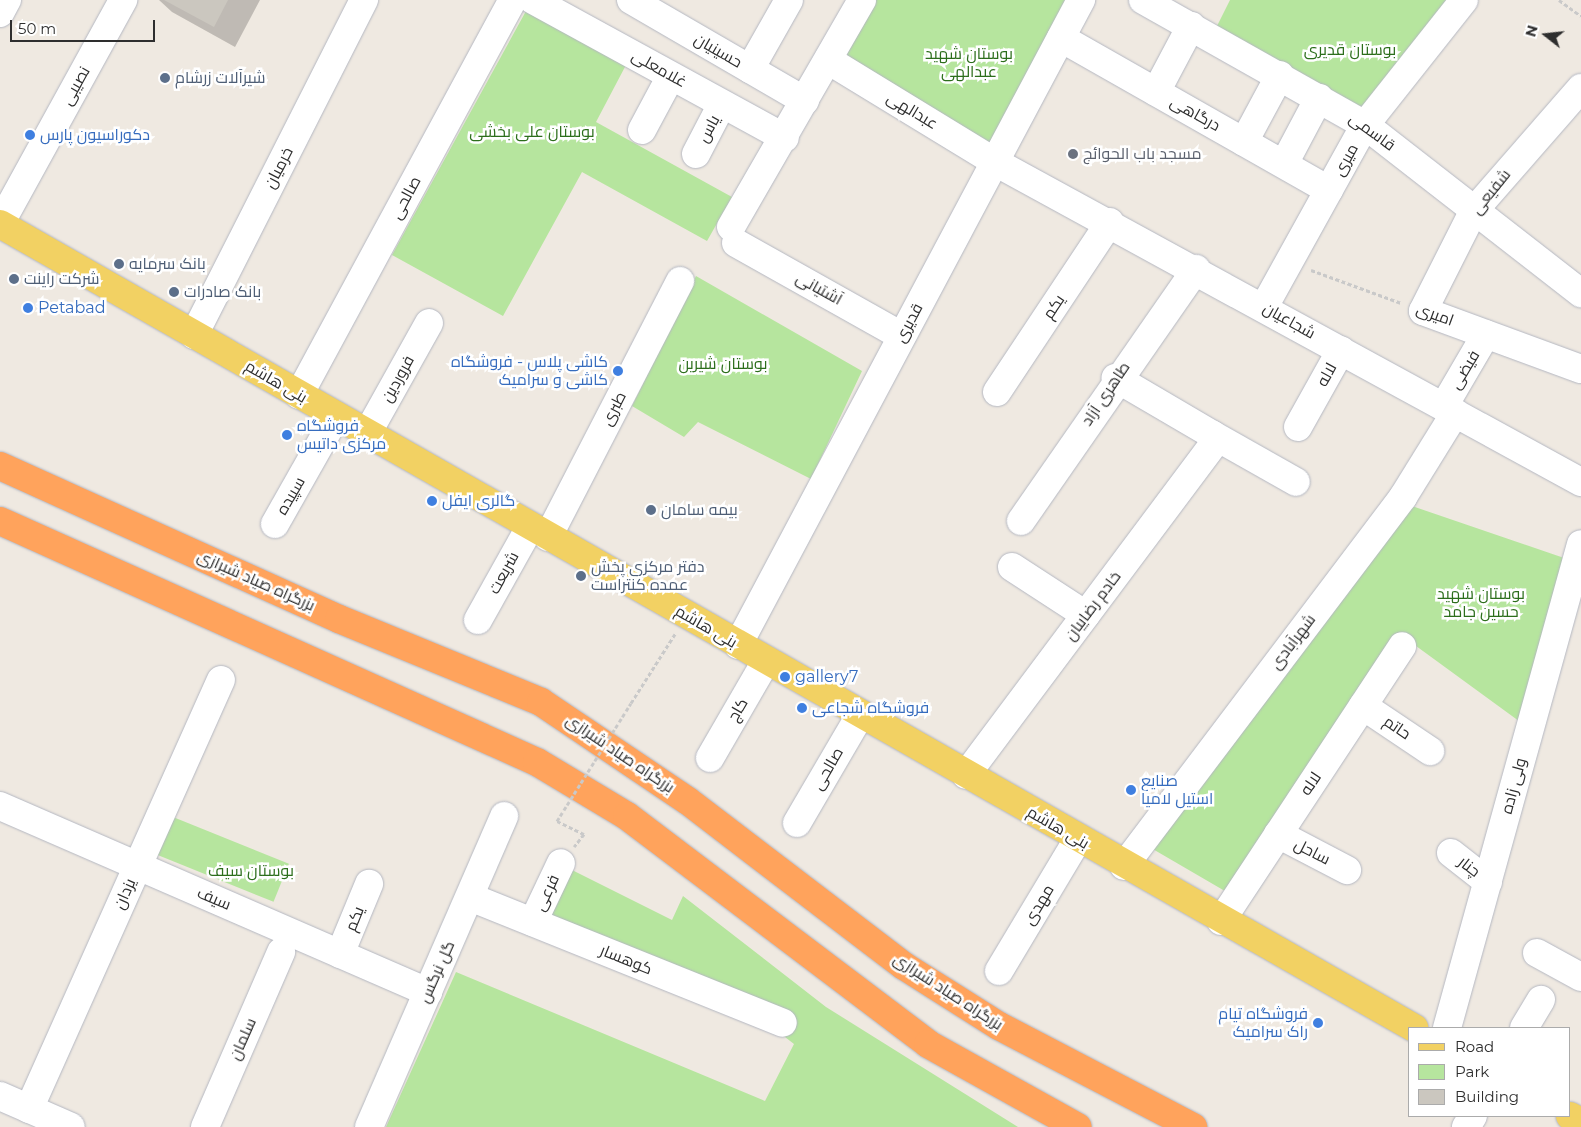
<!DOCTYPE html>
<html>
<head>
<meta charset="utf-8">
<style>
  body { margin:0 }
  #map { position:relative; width:1581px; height:1127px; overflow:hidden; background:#efe9e1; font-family:Montserrat,Cairo,sans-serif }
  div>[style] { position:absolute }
  .green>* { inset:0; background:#b6e59e; transform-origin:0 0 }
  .shadow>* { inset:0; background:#0003 }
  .building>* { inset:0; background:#cbc7bf }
  .path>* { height:3px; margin-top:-1.5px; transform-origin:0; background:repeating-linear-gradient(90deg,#c9c9c9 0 4px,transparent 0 6.5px) }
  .roads { filter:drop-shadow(0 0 1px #b4b7c1) drop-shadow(0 0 1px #b4b7c1) }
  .minor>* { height:28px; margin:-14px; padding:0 14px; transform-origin:14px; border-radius:14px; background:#fff }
  .major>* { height:28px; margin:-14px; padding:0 14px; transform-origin:14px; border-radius:14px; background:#f2d163 }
  .highway>* { height:28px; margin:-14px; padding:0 14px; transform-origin:14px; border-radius:14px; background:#ffa35c }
  .path-bridge>* { height:3px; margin-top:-1.5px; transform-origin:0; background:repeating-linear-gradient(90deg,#c9c9c9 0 4px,transparent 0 6.5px) }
  .dots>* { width:14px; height:14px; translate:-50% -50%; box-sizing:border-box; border:2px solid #fff; border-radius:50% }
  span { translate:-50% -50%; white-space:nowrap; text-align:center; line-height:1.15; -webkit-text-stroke:5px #fff; paint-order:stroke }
  .park-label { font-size:16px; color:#2c6e1b }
  .street-label { font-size:16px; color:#2e2e2e }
  .service-label { font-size:16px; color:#4e5e75 }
  .left { translate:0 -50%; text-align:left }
  .shop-label { font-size:16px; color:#366cbe }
  .right { translate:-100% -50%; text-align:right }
  .worship-label { font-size:16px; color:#5b616d }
  .legend { position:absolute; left:1408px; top:1027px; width:162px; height:90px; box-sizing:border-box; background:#fff; border:1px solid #ababab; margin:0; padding:6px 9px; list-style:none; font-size:15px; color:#2e2e2e }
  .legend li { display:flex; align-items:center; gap:10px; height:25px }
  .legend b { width:25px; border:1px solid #ababab }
  .north { position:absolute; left:1521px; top:10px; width:50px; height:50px; -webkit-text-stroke:4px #fff; paint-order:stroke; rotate:286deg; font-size:14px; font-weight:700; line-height:20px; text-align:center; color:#2e2e2e }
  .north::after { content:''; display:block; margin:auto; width:18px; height:22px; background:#2e2e2e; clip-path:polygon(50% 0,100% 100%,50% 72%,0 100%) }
  .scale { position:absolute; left:10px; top:20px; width:145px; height:22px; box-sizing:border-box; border:2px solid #2e2e2e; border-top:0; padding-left:6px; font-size:15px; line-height:18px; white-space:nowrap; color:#2e2e2e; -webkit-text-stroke:4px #fff; paint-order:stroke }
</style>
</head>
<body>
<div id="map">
  <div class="green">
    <div style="clip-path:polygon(869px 0,1076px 0,995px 153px,835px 58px)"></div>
    <div style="clip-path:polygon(1230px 0,1454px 0,1362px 117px,1215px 30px)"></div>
    <div style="clip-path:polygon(526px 11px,626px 65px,596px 122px,732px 197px,707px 241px,582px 172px,503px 316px,392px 255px)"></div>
    <div style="clip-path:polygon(696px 276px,862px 371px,811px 479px,698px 422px,684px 437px,632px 406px)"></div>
    <div style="clip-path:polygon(1409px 505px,1567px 559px,1523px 724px,1401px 635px,1230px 894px,1151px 848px)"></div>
    <div style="left:173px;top:817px;width:125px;height:41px;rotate:22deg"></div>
    <div style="clip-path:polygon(572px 870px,672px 920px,683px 896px,826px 1007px,1018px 1127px,386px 1127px,456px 972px,765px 1101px,794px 1044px,723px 989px,546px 920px)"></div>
  </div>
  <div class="shadow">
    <div style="clip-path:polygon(159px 0,260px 0,235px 47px,172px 12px)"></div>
  </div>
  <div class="building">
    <div style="clip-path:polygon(164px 0,228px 0,214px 27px)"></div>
  </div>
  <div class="path">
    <div style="left:1559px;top:0;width:27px;rotate:36deg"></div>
    <div style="left:1311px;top:270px;width:96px;rotate:20.1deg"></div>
    <div style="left:631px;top:703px;width:82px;rotate:-57.5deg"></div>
    <div style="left:557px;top:821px;width:30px;rotate:26deg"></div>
    <div style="left:584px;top:834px;width:16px;rotate:128deg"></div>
  </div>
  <div class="roads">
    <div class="minor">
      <div style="left:533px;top:0;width:287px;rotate:28.7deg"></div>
      <div style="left:631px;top:0;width:201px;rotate:30.1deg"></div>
      <div style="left:1143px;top:0;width:255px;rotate:29.4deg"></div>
      <div style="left:1365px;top:125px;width:274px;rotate:37.9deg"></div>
      <div style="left:0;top:13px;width:15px;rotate:-62deg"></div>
      <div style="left:1061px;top:38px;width:308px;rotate:29.6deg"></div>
      <div style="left:828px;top:60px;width:196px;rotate:31.4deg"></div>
      <div style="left:995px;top:162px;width:668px;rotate:28.64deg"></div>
      <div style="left:750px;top:69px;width:79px;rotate:-60.5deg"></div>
      <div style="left:1581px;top:88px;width:164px;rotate:131.1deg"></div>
      <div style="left:1473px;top:212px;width:111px;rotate:116.8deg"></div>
      <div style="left:1423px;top:311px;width:168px;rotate:20.2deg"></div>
      <div style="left:1156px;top:92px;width:75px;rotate:-62.1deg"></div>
      <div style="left:642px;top:130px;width:61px;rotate:-61.8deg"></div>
      <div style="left:1244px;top:142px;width:76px;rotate:-61.8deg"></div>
      <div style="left:696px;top:154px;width:56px;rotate:-62.5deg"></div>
      <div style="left:1284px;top:164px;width:75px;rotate:-62.1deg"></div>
      <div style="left:0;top:224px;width:256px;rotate:-61.2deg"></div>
      <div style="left:731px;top:227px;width:262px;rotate:-60deg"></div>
      <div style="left:736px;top:243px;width:190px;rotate:29.3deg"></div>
      <div style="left:1264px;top:307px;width:208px;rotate:-61deg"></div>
      <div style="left:1365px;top:125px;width:159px;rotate:-51.6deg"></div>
      <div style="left:194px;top:335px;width:376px;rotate:-63.1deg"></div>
      <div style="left:997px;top:392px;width:204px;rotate:-56.4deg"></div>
      <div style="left:299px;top:395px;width:449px;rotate:-61.6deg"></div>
      <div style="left:1444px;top:406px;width:83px;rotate:-59.7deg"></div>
      <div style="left:1298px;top:427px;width:88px;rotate:-60.8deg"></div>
      <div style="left:367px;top:434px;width:127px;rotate:-60.8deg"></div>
      <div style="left:1213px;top:435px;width:95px;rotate:29.5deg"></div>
      <div style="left:1021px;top:521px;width:307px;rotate:-55.2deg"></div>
      <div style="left:275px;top:524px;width:124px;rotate:-60.5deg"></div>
      <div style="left:548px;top:537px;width:288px;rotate:-62.7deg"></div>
      <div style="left:1012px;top:567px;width:88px;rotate:33deg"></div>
      <div style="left:478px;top:620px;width:107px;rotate:-60.8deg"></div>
      <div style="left:738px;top:645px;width:731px;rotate:-62deg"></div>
      <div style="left:1363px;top:706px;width:81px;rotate:33.9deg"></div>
      <div style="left:710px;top:758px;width:112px;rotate:-60deg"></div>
      <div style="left:966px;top:775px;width:414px;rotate:-53.2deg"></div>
      <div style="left:1214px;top:443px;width:8px;rotate:-97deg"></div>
      <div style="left:1213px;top:435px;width:113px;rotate:-149.6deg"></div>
      <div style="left:0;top:806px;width:467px;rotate:23.5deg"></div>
      <div style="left:797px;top:823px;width:125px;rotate:-59.7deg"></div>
      <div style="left:1278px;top:834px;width:78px;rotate:27.6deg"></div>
      <div style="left:1451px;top:853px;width:47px;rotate:38.1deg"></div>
      <div style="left:1124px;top:866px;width:463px;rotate:-52.9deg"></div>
      <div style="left:1403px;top:497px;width:99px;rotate:-58.2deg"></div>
      <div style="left:470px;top:897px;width:337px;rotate:21.9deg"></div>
      <div style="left:1221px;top:921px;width:329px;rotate:-56.6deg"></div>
      <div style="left:533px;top:922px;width:65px;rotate:-64.6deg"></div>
      <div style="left:1537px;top:953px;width:50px;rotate:28.6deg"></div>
      <div style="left:340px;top:954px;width:76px;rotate:-67.5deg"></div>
      <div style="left:999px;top:971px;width:154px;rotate:-59.1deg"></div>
      <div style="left:1447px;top:1028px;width:502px;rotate:-74.52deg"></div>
      <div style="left:1524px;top:1028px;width:33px;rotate:-59deg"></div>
      <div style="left:0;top:1096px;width:77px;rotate:23.6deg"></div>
      <div style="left:29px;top:1109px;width:470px;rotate:-65.9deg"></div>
      <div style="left:205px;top:1127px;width:191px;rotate:-66.5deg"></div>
      <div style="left:369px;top:1127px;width:339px;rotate:-66.5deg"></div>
      <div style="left:1466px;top:1127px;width:13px;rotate:-58deg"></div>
    </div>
    <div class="major">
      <div style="left:0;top:224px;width:1627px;rotate:29.62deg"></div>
      <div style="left:1570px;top:1116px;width:13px;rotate:29deg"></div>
    </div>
    <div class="highway">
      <div style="left:0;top:466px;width:372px;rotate:24.3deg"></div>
      <div style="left:339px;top:619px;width:218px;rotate:22.3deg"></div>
      <div style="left:541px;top:702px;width:177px;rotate:34deg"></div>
      <div style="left:688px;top:801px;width:272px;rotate:37.4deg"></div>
      <div style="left:904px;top:966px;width:112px;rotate:32.3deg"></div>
      <div style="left:999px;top:1026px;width:219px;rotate:27.5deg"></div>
      <div style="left:0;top:521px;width:589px;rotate:24.17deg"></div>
      <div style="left:537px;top:762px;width:105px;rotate:31deg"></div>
      <div style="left:627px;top:816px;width:378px;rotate:37.1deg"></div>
      <div style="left:928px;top:1044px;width:171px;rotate:29deg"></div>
    </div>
  </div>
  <div class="path-bridge">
    <div style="left:557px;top:821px;width:139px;rotate:-57.9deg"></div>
  </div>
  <div class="dots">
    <div style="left:165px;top:78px;background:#5c6f8a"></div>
    <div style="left:30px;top:135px;background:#3f7fe0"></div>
    <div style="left:1073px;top:154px;background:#6b7280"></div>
    <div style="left:119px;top:264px;background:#5c6f8a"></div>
    <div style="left:14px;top:279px;background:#5c6f8a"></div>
    <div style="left:174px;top:292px;background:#5c6f8a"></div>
    <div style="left:28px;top:308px;background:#3f7fe0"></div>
    <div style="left:618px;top:371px;background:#3f7fe0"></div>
    <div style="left:287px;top:435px;background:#3f7fe0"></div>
    <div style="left:432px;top:501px;background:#3f7fe0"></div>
    <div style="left:651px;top:510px;background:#5c6f8a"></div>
    <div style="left:581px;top:576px;background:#5c6f8a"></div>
    <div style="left:785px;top:677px;background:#3f7fe0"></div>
    <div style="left:802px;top:708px;background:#3f7fe0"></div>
    <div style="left:1131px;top:790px;background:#3f7fe0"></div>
    <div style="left:1318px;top:1023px;background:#3f7fe0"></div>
  </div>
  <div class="park-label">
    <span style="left:1350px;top:50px">بوستان قدیری</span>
    <span style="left:969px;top:63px">بوستان شهید<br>عبدالهی</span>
    <span style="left:532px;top:132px">بوستان علی بخشی</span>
    <span style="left:723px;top:364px">بوستان شیرین</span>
    <span style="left:1481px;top:603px">بوستان شهید<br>حسین جامد</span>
    <span style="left:251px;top:871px">بوستان سیف</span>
  </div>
  <div class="street-label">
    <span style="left:718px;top:51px;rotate:30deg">حسینیان</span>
    <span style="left:659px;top:69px;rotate:29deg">غلامعلی</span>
    <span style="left:76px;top:86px;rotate:-61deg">نصیبی</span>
    <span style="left:912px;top:111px;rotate:31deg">عبدالهی</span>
    <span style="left:1195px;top:114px;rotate:29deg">درگاهی</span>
    <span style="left:709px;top:129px;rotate:-62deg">یاس</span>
    <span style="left:1372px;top:132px;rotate:36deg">قاسمی</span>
    <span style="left:1346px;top:160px;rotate:-61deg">میری</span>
    <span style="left:279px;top:168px;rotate:-63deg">خرمیان</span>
    <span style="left:1491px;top:192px;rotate:-51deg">شفیعی</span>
    <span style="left:406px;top:198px;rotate:-62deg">صالحی</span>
    <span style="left:819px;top:289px;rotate:29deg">آشتیانی</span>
    <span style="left:1054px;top:307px;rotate:-56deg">یکم</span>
    <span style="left:1435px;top:315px;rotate:20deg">امیری</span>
    <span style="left:1289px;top:321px;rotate:29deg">شجاعیان</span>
    <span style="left:909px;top:323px;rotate:-62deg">قدیری</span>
    <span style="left:1465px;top:370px;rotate:-59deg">فیضی</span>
    <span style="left:1327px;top:375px;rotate:-61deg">لاله</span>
    <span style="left:398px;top:379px;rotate:-61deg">فروردین</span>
    <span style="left:276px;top:382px;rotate:30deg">بنی هاشم</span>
    <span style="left:1106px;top:394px;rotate:-56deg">طاهری آزاد</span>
    <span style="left:614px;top:409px;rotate:-63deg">طبری</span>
    <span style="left:291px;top:496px;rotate:-60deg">سپیده</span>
    <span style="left:504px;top:573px;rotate:-61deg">شریعت</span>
    <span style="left:256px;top:581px;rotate:24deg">بزرگراه صیاد شیرازی</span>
    <span style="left:1093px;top:606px;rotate:-53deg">خادم رضاییان</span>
    <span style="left:706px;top:627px;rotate:30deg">بنی هاشم</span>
    <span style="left:1293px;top:642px;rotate:-53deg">شهرآبادی</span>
    <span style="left:738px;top:710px;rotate:-60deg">کاج</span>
    <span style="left:1397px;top:728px;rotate:34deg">حاتم</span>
    <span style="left:620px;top:754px;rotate:34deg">بزرگراه صیاد شیرازی</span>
    <span style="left:828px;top:769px;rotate:-60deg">صالحی</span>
    <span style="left:1311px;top:784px;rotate:-56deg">لاله</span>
    <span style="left:1514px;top:786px;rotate:-75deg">ولی زاده</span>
    <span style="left:1058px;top:828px;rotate:30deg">بنی هاشم</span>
    <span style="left:1312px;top:852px;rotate:27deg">ساحل</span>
    <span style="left:1469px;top:867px;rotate:38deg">چنار</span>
    <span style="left:547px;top:893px;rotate:-65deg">فرعی</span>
    <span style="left:125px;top:894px;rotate:-66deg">یزدان</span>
    <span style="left:214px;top:899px;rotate:23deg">سیف</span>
    <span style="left:1039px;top:905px;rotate:-59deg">مهدی</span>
    <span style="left:355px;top:919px;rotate:-68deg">یکم</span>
    <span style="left:626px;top:960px;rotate:22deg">کوهسار</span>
    <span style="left:437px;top:972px;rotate:-66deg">گل نرگس</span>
    <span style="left:948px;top:992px;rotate:33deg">بزرگراه صیاد شیرازی</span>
    <span style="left:243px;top:1039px;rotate:-66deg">سلمان</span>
  </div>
  <div class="service-label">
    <span class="left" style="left:175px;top:78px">شیرآلات زرشام</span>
    <span class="left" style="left:129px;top:264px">بانک سرمایه</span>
    <span class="left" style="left:24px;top:279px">شرکت راینت</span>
    <span class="left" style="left:184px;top:292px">بانک صادرات</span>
    <span class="left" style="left:661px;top:510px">بیمه سامان</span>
    <span class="left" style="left:591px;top:576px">دفتر مرکزی پخش<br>عمده کنتراست</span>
  </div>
  <div class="shop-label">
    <span class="left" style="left:40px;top:135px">دکوراسیون پارس</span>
    <span class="left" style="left:38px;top:308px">Petabad</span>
    <span class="right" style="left:608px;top:371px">کاشی پلاس - فروشگاه<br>کاشی و سرامیک</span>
    <span class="left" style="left:297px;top:435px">فروشگاه<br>مرکزی داتیس</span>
    <span class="left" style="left:442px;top:501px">گالری ایفل</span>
    <span class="left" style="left:795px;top:677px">gallery7</span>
    <span class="left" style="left:812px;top:708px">فروشگاه شجاعی</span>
    <span class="left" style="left:1141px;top:790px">صنایع<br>استیل لامیا</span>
    <span class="right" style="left:1308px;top:1023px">فروشگاه تیام<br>راک سرامیک</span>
  </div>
  <div class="worship-label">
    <span class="left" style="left:1083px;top:154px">مسجد باب الحوائج</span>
  </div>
  <ul class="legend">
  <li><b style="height:6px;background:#f2d163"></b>Road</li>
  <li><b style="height:14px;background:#b6e59e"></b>Park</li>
  <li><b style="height:14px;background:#cbc7bf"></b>Building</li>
  </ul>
  <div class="north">N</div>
  <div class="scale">50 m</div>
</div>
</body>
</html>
